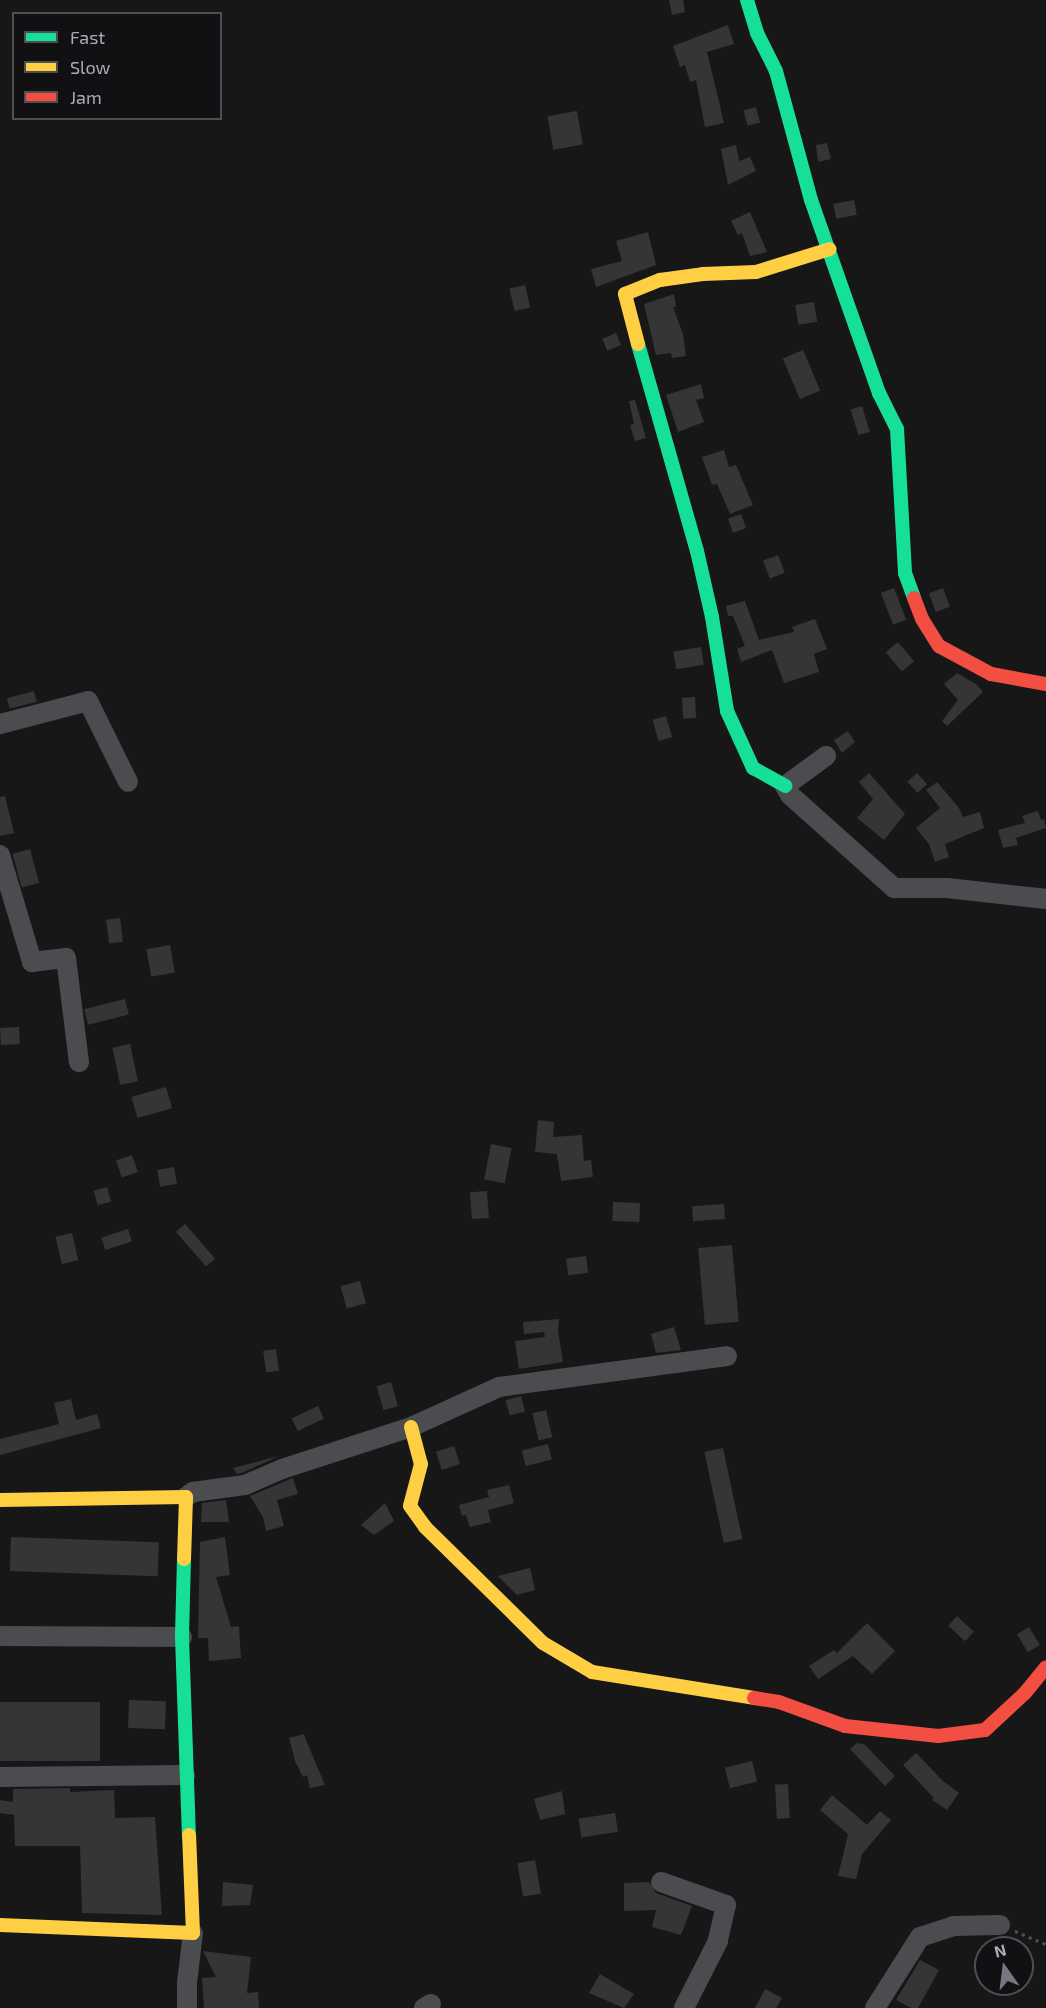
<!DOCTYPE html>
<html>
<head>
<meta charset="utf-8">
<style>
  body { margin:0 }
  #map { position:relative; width:1046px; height:2008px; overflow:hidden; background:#171717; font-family:"Exo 2",sans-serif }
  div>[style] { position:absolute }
  .building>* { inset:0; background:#353536; transform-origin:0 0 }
  .path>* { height:3px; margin-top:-1.5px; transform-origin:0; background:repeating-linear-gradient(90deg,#4d4e52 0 3px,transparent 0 7.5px) }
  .street>* { height:20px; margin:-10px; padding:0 10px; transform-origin:10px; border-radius:10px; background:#4b4c50 }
  .fast>* { height:14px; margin:-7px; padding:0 7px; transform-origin:7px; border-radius:7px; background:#16e098 }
  .slow>* { height:14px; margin:-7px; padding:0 7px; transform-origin:7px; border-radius:7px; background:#ffcf43 }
  .jam>* { height:14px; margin:-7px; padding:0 7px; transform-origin:7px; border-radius:7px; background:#f24e42 }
  span { translate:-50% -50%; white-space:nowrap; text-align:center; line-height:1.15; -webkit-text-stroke:5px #111113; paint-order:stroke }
  .legend { position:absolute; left:12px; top:12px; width:210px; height:108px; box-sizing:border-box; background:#111113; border:2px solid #4d4f55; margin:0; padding:8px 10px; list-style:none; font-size:18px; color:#a8adb8 }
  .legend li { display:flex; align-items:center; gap:12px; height:30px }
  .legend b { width:30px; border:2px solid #4d4f55 }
  .north { position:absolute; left:974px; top:1936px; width:60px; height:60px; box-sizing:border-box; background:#111113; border:2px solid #4d4f55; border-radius:50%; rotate:346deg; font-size:16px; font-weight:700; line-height:24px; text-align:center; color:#a8adb8 }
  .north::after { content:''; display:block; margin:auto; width:21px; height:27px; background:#757880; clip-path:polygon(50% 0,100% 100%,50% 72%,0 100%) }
</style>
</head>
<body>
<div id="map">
  <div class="building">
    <div style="clip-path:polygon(669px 0,683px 0,685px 12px,672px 15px)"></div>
    <div style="clip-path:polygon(728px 25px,734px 44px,707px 52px,724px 123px,705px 127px,696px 80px,690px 82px,685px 65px,680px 67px,673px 46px)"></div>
    <div style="left:756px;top:107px;width:16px;height:13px;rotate:75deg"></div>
    <div style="left:577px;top:111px;width:34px;height:30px;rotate:80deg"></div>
    <div style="clip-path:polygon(827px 143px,831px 159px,818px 162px,816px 145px)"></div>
    <div style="clip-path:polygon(736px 145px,739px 161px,750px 157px,756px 171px,728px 185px,721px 149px)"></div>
    <div style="left:854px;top:200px;width:15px;height:21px;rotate:79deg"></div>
    <div style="clip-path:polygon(750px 212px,767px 252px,750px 256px,742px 233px,738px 235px,731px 221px)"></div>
    <div style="clip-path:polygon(648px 232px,656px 265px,596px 287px,591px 269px,622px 261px,616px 241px)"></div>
    <div style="left:525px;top:285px;width:23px;height:16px;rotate:77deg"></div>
    <div style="clip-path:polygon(674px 294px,676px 307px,673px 307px,683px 334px,686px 356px,672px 358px,671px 353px,656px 355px,644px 304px)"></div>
    <div style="left:814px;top:302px;width:20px;height:19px;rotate:81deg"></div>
    <div style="left:616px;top:333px;width:13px;height:15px;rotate:67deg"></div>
    <div style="left:803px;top:350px;width:44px;height:22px;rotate:67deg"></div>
    <div style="clip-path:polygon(701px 384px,704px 398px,696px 400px,704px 422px,678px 432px,666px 395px)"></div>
    <div style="clip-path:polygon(635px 400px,646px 438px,635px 441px,630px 425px,634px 424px,629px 401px)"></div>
    <div style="left:862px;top:406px;width:27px;height:12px;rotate:73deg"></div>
    <div style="clip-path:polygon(724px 450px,729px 467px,736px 465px,753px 505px,730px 514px,717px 484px,712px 485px,702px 457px)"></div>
    <div style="left:741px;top:514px;width:15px;height:14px;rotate:70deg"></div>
    <div style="left:778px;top:555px;width:19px;height:16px;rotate:69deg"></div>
    <div style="left:894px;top:588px;width:34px;height:14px;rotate:69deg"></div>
    <div style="left:943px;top:588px;width:20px;height:15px;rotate:70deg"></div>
    <div style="clip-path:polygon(745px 601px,759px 640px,794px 632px,792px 627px,815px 619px,827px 649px,814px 654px,819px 672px,784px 683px,772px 650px,741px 662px,737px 649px,745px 646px,733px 616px,728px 616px,726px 606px)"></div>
    <div style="left:898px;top:642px;width:25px;height:16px;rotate:50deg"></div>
    <div style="left:701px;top:647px;width:18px;height:28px;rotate:81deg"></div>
    <div style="clip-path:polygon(957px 673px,976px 684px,983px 692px,947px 726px,942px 721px,958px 700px,944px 684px)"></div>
    <div style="left:34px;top:691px;width:11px;height:28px;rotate:75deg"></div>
    <div style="left:695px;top:697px;width:21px;height:13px;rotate:87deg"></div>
    <div style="left:666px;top:716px;width:22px;height:14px;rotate:74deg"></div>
    <div style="clip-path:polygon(848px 731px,855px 742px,842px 753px,834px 740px)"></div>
    <div style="clip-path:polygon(869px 773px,905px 814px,884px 840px,857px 818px,873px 799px,859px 782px)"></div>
    <div style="left:917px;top:773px;width:15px;height:13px;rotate:48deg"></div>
    <div style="clip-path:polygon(937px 782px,959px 808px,963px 817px,980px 812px,984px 828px,945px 844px,949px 857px,935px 862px,929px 844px,916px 828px,940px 808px,926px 790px)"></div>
    <div style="clip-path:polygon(5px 796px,14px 833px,0 836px,0 797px)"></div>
    <div style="clip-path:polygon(1038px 811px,1041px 820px,1044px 819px,1046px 828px,1016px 838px,1018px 845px,1003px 848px,998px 830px,1025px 823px,1022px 816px)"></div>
    <div style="left:30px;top:849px;width:35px;height:18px;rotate:75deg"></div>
    <div style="left:120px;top:918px;width:24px;height:14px;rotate:83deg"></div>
    <div style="left:170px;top:945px;width:28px;height:24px;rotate:80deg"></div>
    <div style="left:125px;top:999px;width:16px;height:42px;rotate:76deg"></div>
    <div style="left:19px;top:1027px;width:17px;height:19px;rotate:87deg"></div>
    <div style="left:130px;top:1044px;width:38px;height:18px;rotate:78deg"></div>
    <div style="left:166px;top:1087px;width:22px;height:36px;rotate:74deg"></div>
    <div style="clip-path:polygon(538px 1120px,554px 1122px,553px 1137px,582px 1135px,584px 1161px,591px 1160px,593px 1177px,561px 1181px,557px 1154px,535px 1152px)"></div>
    <div style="left:491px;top:1144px;width:21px;height:36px;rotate:11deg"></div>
    <div style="left:132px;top:1155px;width:18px;height:17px;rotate:71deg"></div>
    <div style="left:174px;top:1167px;width:17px;height:17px;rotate:80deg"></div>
    <div style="left:107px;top:1187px;width:15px;height:14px;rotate:74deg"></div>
    <div style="left:487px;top:1191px;width:27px;height:17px;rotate:86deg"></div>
    <div style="left:613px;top:1202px;width:27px;height:19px;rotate:2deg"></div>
    <div style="left:724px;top:1204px;width:15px;height:32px;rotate:86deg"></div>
    <div style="left:185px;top:1224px;width:46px;height:12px;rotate:49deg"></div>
    <div style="left:128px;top:1229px;width:13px;height:28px;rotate:72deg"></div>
    <div style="left:72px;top:1233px;width:28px;height:17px;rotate:77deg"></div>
    <div style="left:732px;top:1245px;width:77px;height:34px;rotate:85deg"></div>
    <div style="left:586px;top:1256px;width:17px;height:20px;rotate:83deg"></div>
    <div style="left:360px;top:1281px;width:23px;height:20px;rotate:75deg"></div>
    <div style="clip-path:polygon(559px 1319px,558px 1331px,563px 1362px,519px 1369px,515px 1341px,545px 1337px,544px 1332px,524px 1334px,523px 1322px)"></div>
    <div style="clip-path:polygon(674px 1327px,681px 1350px,656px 1353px,651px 1334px)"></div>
    <div style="left:276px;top:1349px;width:22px;height:13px;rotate:82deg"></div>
    <div style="left:391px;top:1382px;width:25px;height:15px;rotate:74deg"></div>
    <div style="left:521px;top:1396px;width:16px;height:16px;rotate:75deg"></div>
    <div style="clip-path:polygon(71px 1399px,76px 1420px,97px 1414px,101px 1428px,0 1455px,0 1439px,59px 1424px,54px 1403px)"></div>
    <div style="left:318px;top:1406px;width:14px;height:29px;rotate:65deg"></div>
    <div style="left:546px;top:1410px;width:28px;height:14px;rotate:77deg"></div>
    <div style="left:548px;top:1444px;width:16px;height:27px;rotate:76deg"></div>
    <div style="left:454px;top:1446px;width:19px;height:19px;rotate:72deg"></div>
    <div style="left:723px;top:1448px;width:93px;height:19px;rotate:78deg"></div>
    <div style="clip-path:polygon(279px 1456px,242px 1473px,237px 1474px,233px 1468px)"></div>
    <div style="clip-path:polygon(293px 1478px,298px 1494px,277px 1500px,284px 1526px,266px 1531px,263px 1517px,250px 1496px)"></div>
    <div style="clip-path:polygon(509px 1485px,514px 1503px,488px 1510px,491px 1522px,470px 1527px,466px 1515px,462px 1516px,459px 1505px,489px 1497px,487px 1490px)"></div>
    <div style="clip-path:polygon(226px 1500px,229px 1522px,201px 1522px,202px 1503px)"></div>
    <div style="clip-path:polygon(385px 1503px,394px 1521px,374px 1535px,361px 1525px)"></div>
    <div style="left:11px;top:1537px;width:148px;height:34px;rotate:2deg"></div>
    <div style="clip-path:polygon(225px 1537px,230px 1575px,216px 1577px,231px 1627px,239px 1626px,241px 1658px,209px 1661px,208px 1638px,198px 1638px,200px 1542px)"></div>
    <div style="clip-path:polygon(530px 1568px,535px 1590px,517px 1595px,498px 1576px)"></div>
    <div style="left:957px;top:1616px;width:23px;height:13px;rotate:43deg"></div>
    <div style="clip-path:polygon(867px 1623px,895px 1651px,872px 1674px,853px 1656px,818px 1679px,809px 1666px,834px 1650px,837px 1653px)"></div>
    <div style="left:1029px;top:1627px;width:21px;height:14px;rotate:59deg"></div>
    <div style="left:129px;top:1700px;width:37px;height:28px;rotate:2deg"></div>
    <div style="left:0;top:1702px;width:100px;height:59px"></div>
    <div style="clip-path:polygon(304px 1734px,306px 1740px,325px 1785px,310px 1788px,307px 1775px,303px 1777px,295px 1761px,289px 1738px)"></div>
    <div style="clip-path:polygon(857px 1743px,864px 1744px,895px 1776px,885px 1786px,850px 1749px)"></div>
    <div style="clip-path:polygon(916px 1753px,943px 1781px,959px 1793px,947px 1810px,932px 1800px,934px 1798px,903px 1765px)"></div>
    <div style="left:752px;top:1761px;width:21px;height:28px;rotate:76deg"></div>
    <div style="left:788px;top:1784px;width:34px;height:13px;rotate:87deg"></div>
    <div style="clip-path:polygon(70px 1788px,70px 1792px,114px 1790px,115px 1818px,155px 1817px,162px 1915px,82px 1913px,80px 1846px,15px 1846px,14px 1815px,0 1813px,0 1800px,13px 1802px,13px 1789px)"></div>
    <div style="clip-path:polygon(562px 1791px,565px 1814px,540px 1820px,534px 1799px)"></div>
    <div style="clip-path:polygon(832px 1795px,867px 1825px,880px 1811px,891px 1820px,862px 1854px,856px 1879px,838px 1876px,848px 1834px,820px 1810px)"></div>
    <div style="left:615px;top:1813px;width:19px;height:37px;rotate:81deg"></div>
    <div style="left:535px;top:1860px;width:34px;height:18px;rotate:80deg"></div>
    <div style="clip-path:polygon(223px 1882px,253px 1885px,250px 1905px,222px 1906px)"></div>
    <div style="clip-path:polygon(649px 1882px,656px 1893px,692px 1906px,681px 1935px,652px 1927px,656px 1910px,624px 1911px,624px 1883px)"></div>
    <div style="clip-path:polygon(203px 1951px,251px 1957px,247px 1993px,258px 1992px,259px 2008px,204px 2008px,202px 1978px,216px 1977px)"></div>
    <div style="clip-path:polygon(920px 1960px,939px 1970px,918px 2008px,911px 2008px,896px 2000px)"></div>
    <div style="clip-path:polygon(600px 1974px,634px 1994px,624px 2008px,589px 1993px)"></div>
    <div style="clip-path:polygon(765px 1989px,782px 1998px,776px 2008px,755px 2008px)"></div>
  </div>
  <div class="path">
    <div style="left:1015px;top:1931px;width:34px;rotate:23deg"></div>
  </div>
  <div class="street">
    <div style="left:0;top:724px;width:91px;rotate:-14.6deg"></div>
    <div style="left:88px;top:701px;width:90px;rotate:63.7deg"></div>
    <div style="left:826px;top:756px;width:51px;rotate:143.8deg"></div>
    <div style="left:785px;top:786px;width:10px;rotate:61deg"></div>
    <div style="left:790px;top:795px;width:140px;rotate:41.8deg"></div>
    <div style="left:894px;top:888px;width:53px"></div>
    <div style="left:947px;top:888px;width:100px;rotate:6.3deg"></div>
    <div style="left:0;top:855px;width:112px;rotate:73.3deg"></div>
    <div style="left:32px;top:962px;width:34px;rotate:-7deg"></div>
    <div style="left:66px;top:958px;width:105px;rotate:82.9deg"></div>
    <div style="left:186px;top:1497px;width:9px;rotate:-36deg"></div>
    <div style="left:193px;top:1492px;width:52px;rotate:-7.7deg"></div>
    <div style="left:245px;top:1485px;width:40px;rotate:-23.4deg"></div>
    <div style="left:282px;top:1469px;width:136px;rotate:-18deg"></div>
    <div style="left:411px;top:1427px;width:97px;rotate:-24.4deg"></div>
    <div style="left:499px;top:1387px;width:230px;rotate:-7.7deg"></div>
    <div style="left:0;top:1636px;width:182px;rotate:0.3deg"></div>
    <div style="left:0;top:1777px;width:185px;rotate:-0.6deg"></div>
    <div style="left:661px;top:1882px;width:69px;rotate:19.5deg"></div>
    <div style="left:726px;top:1905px;width:37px;rotate:103deg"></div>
    <div style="left:718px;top:1941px;width:75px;rotate:116.9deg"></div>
    <div style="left:187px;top:2008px;width:25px;rotate:-90deg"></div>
    <div style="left:187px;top:1983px;width:50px;rotate:-83.2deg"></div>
    <div style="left:424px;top:2008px;width:8px;rotate:-30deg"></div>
    <div style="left:875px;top:2008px;width:84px;rotate:-57.6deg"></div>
    <div style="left:920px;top:1937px;width:35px;rotate:-18deg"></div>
    <div style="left:953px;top:1926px;width:47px;rotate:-1.2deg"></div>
  </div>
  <div class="fast">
    <div style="left:747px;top:0;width:34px;rotate:73deg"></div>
    <div style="left:757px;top:33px;width:42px;rotate:63.4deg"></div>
    <div style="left:776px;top:71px;width:134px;rotate:74.8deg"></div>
    <div style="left:811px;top:200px;width:205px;rotate:70.6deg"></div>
    <div style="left:879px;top:393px;width:40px;rotate:63.4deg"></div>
    <div style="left:897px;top:429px;width:144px;rotate:86.8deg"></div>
    <div style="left:905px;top:573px;width:27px;rotate:70deg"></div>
    <div style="left:638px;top:344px;width:215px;rotate:74.1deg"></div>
    <div style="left:697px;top:551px;width:68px;rotate:77.2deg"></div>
    <div style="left:712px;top:617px;width:95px;rotate:80.9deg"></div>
    <div style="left:727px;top:711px;width:63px;rotate:65.5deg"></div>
    <div style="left:753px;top:768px;width:37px;rotate:29deg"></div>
    <div style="left:184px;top:1559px;width:78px;rotate:91.5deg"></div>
    <div style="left:182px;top:1637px;width:198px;rotate:88deg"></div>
  </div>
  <div class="slow">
    <div style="left:638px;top:344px;width:52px;rotate:-104.6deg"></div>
    <div style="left:625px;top:294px;width:38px;rotate:-22deg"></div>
    <div style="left:660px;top:280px;width:43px;rotate:-7.9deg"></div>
    <div style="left:703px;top:274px;width:53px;rotate:-2.2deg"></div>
    <div style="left:756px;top:272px;width:77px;rotate:-17.3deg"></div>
    <div style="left:411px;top:1427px;width:38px;rotate:75deg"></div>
    <div style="left:421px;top:1464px;width:43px;rotate:104.7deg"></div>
    <div style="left:410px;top:1506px;width:26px;rotate:54deg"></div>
    <div style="left:425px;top:1527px;width:165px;rotate:44.5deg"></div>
    <div style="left:543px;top:1643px;width:57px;rotate:30.6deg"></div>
    <div style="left:592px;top:1672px;width:164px;rotate:9.1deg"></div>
    <div style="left:0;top:1500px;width:186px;rotate:-0.9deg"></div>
    <div style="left:186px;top:1497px;width:62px;rotate:91.8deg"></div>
    <div style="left:0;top:1925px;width:193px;rotate:2.4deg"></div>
    <div style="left:193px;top:1933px;width:98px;rotate:-92.3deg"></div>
  </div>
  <div class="jam">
    <div style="left:914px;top:598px;width:22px;rotate:69deg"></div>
    <div style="left:922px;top:619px;width:32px;rotate:58deg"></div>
    <div style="left:939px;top:646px;width:59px;rotate:28.3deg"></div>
    <div style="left:991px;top:674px;width:56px;rotate:10.3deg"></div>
    <div style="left:754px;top:1698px;width:25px;rotate:9deg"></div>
    <div style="left:779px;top:1702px;width:70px;rotate:20deg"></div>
    <div style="left:845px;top:1726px;width:94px;rotate:6.1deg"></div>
    <div style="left:938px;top:1736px;width:47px;rotate:-7.3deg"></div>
    <div style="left:985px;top:1730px;width:54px;rotate:-42.8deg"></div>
    <div style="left:1025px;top:1693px;width:33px;rotate:-51deg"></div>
  </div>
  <ul class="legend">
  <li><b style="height:8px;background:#16e098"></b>Fast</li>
  <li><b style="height:8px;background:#ffcf43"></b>Slow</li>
  <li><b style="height:8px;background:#f24e42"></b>Jam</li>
  </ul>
  <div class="north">N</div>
</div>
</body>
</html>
